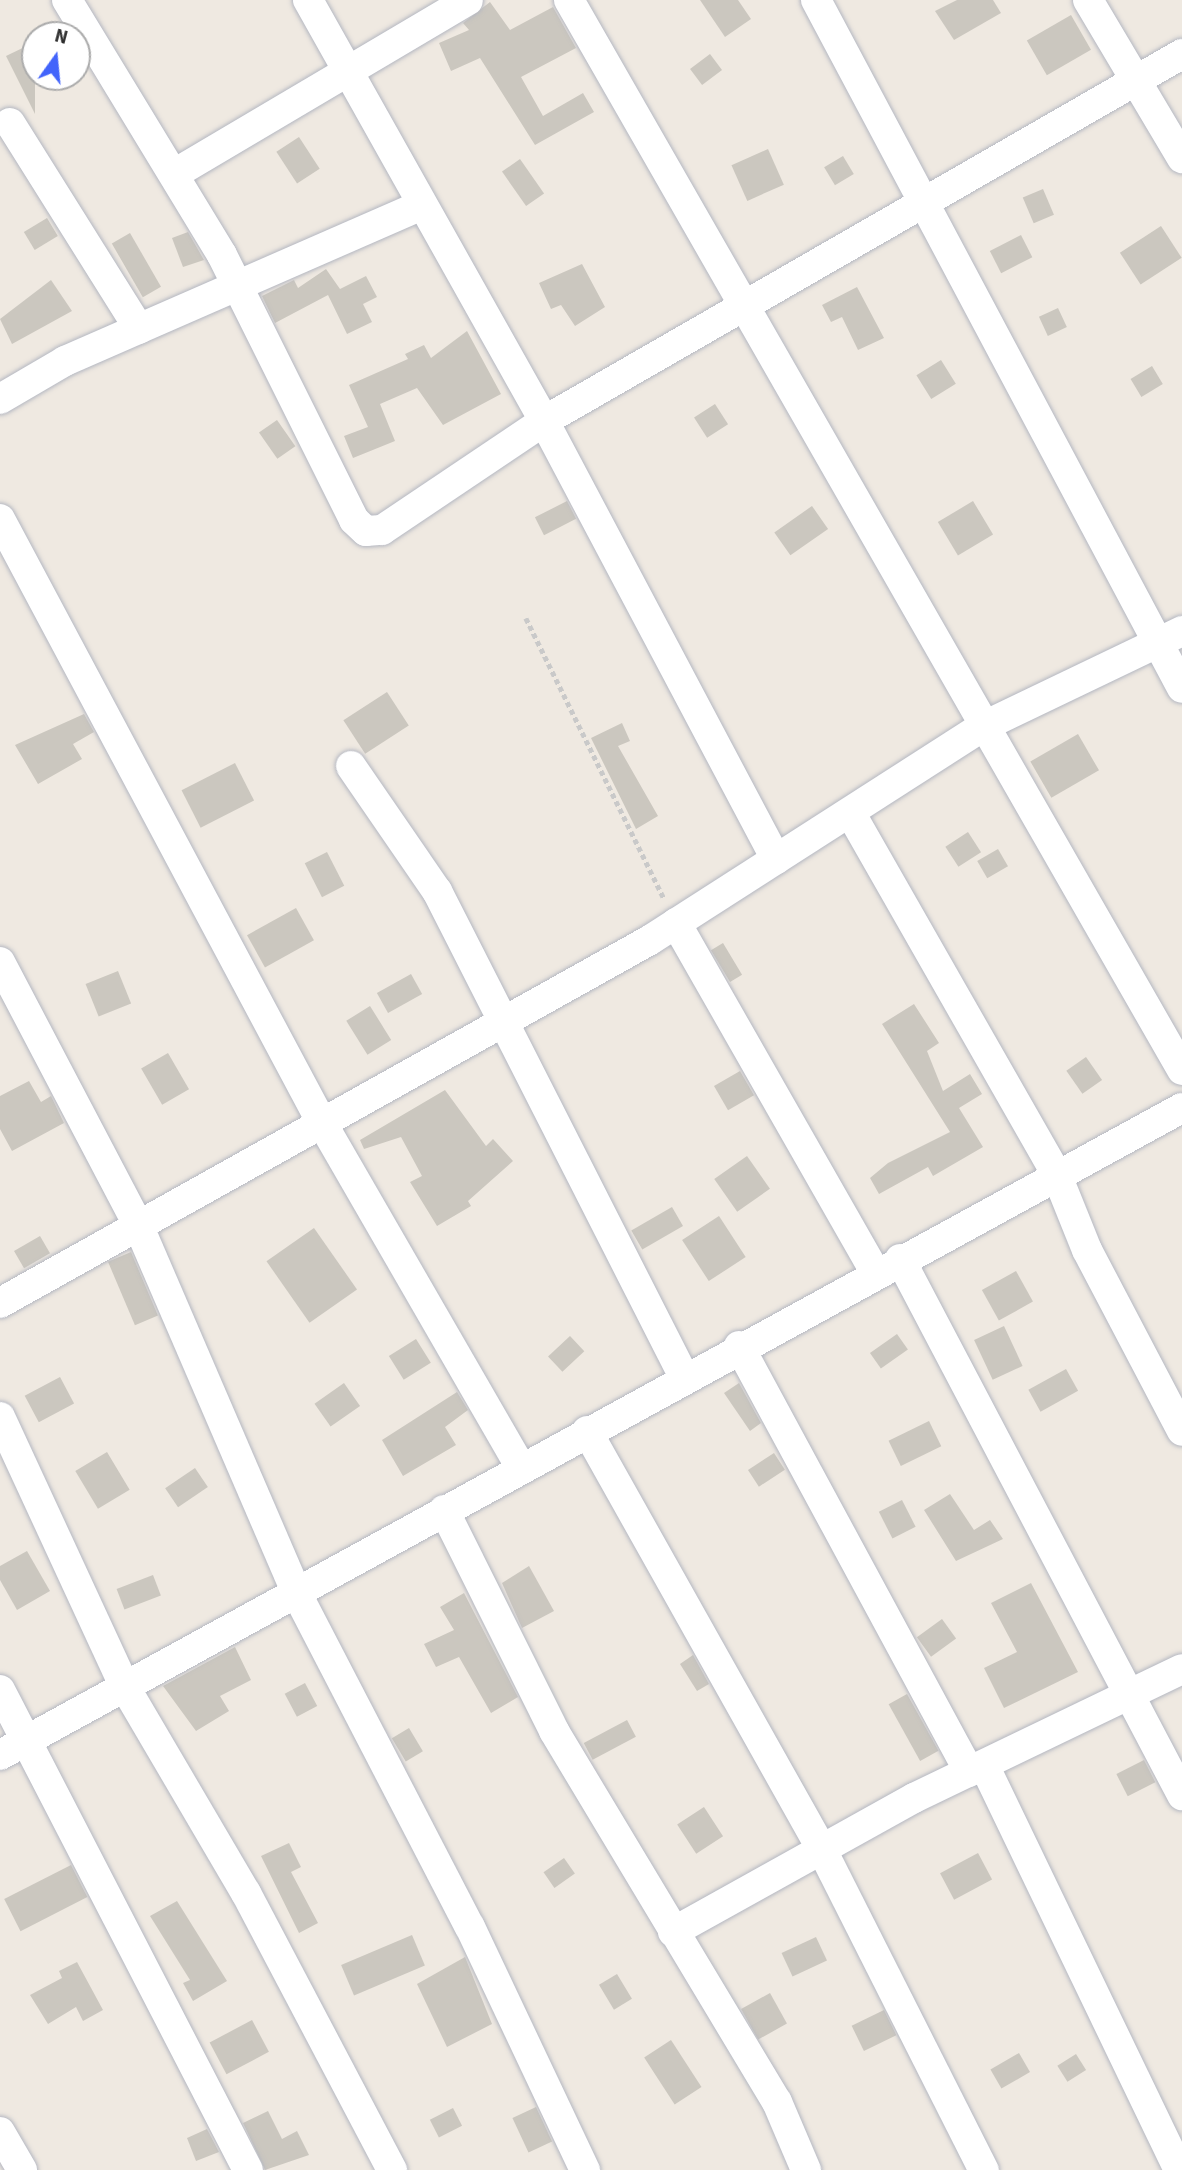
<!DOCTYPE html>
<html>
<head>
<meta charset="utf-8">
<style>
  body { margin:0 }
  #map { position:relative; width:1182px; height:2170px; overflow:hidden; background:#efe9e1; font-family:"Source Sans 3",sans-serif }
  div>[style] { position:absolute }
  .building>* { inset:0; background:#cbc7bf; transform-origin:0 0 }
  .path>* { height:4.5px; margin-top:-2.25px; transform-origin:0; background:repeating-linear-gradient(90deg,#c9c9c9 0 5px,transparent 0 8.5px) }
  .roads { filter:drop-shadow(0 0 2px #b4b7c1) drop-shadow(0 0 2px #b4b7c1) }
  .minor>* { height:30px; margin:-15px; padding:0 15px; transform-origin:15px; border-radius:15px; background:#fff }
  span { translate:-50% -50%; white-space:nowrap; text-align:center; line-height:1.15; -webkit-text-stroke:6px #fff; paint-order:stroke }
  .north { position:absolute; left:21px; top:21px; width:70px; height:70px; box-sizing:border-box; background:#fff; border:2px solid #ababab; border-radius:50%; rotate:15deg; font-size:19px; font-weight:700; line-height:28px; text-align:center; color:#2e2e2e }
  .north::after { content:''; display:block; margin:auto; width:24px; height:32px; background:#4264fb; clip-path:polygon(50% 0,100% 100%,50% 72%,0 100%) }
</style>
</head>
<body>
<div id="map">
  <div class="building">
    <div style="clip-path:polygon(700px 0,738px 0,751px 19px,725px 37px)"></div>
    <div style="clip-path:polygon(957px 0,993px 0,1001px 13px,954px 40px,935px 11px)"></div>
    <div style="clip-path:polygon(490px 2px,510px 30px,553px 7px,576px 48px,521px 77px,543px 116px,583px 93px,594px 112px,535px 145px,480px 58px,451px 71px,439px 43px,469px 30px,463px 23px)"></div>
    <div style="left:1071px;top:15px;width:40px;height:51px;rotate:60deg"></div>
    <div style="clip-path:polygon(35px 42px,35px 114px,6px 56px)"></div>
    <div style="left:710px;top:54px;width:20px;height:25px;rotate:53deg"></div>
    <div style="left:299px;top:137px;width:38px;height:27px;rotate:57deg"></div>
    <div style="left:768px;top:149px;width:39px;height:40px;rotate:66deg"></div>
    <div style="left:843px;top:156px;width:21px;height:22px;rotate:59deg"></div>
    <div style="left:520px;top:159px;width:42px;height:22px;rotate:55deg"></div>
    <div style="left:1043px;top:189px;width:28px;height:22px;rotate:67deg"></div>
    <div style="left:47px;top:218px;width:21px;height:27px;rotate:59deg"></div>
    <div style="left:1161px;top:226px;width:38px;height:49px;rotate:57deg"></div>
    <div style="clip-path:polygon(188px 232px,204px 260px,183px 267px,172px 238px)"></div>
    <div style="left:130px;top:233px;width:62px;height:21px;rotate:60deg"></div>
    <div style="left:1021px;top:235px;width:25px;height:35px;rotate:63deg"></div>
    <div style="clip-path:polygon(582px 264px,605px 307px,575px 326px,561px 305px,551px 309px,539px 283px)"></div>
    <div style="clip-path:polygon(326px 269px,340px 289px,366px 276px,377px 297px,363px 304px,372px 322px,347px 334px,328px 295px,275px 323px,262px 296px,294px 280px,298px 288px)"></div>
    <div style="clip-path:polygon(51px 280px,72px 311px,12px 344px,0 319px)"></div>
    <div style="clip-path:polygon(857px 287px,884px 338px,858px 350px,842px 317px,831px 322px,822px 305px)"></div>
    <div style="left:1058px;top:308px;width:21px;height:21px;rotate:65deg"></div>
    <div style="clip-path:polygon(467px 331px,501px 394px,443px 425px,417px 388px,380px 404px,395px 441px,353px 458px,344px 436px,368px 427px,349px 385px,408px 359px,405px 354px,424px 345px,431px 358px)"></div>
    <div style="left:941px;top:360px;width:28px;height:29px;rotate:58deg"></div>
    <div style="left:1152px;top:366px;width:21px;height:25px;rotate:59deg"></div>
    <div style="left:715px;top:404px;width:24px;height:25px;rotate:57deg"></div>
    <div style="left:277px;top:420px;width:32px;height:22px;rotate:55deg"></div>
    <div style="left:567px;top:501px;width:20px;height:36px;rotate:63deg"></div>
    <div style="left:973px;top:501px;width:39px;height:41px;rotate:59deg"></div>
    <div style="left:812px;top:506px;width:28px;height:46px;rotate:55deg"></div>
    <div style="left:387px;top:692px;width:40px;height:52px;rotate:57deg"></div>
    <div style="clip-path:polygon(84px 714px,94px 732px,73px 744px,82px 759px,38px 784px,15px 745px)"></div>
    <div style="clip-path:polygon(622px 723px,630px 741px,618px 746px,658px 816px,636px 829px,591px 738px)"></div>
    <div style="left:1078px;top:734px;width:42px;height:55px;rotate:60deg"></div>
    <div style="left:235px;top:763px;width:42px;height:60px;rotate:63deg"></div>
    <div style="left:968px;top:832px;width:24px;height:27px;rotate:57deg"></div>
    <div style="left:998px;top:849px;width:20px;height:24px;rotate:60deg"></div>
    <div style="left:327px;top:852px;width:38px;height:25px;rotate:63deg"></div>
    <div style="left:296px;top:908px;width:37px;height:56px;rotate:61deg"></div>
    <div style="left:723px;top:943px;width:37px;height:14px;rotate:59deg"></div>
    <div style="left:118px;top:971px;width:35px;height:35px;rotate:68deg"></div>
    <div style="left:411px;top:974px;width:23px;height:39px;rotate:61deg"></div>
    <div style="clip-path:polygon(914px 1004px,939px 1043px,927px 1051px,943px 1091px,970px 1074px,982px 1094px,959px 1108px,983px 1147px,933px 1176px,928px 1167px,879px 1194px,870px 1178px,888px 1163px,950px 1132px,882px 1024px)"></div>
    <div style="left:370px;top:1006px;width:40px;height:28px;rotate:58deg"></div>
    <div style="left:168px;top:1053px;width:42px;height:31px;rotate:60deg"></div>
    <div style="left:1086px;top:1057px;width:28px;height:24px;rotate:55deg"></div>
    <div style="left:740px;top:1071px;width:28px;height:30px;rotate:60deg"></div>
    <div style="clip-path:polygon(29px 1081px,41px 1102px,51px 1096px,64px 1123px,12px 1151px,0 1129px,0 1096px)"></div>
    <div style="clip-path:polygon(445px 1090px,486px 1146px,493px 1139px,513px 1161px,468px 1201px,471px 1206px,437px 1226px,410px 1182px,422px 1176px,401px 1137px,364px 1149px,360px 1140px)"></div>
    <div style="left:747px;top:1156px;width:40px;height:40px;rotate:55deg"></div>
    <div style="left:672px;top:1207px;width:22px;height:47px;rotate:60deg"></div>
    <div style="left:719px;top:1216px;width:49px;height:44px;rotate:57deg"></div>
    <div style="left:314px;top:1228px;width:75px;height:58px;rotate:55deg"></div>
    <div style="left:40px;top:1236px;width:20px;height:30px;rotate:60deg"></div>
    <div style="left:131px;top:1252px;width:69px;height:25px;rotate:67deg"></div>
    <div style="left:1016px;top:1271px;width:35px;height:39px;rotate:61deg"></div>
    <div style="left:1004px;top:1326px;width:44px;height:33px;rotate:65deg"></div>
    <div style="left:897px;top:1334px;width:19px;height:33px;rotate:55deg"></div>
    <div style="left:570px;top:1336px;width:21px;height:30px;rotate:47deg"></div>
    <div style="left:416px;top:1339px;width:28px;height:32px;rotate:58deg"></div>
    <div style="left:1066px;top:1369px;width:25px;height:43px;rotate:61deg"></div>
    <div style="left:60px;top:1377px;width:30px;height:40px;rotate:62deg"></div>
    <div style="left:344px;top:1383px;width:28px;height:36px;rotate:55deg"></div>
    <div style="clip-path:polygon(739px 1383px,761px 1423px,750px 1431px,724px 1393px)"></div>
    <div style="clip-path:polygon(457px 1392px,468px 1410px,445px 1427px,456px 1445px,403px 1476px,382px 1440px)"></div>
    <div style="left:929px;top:1421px;width:28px;height:45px;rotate:64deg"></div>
    <div style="left:107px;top:1452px;width:44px;height:37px;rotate:59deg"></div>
    <div style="left:774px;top:1453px;width:20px;height:31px;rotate:57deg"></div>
    <div style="left:195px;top:1468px;width:23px;height:36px;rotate:56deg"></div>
    <div style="clip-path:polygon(950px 1494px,974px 1530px,990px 1520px,1003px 1539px,956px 1561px,924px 1510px)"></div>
    <div style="left:902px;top:1500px;width:30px;height:26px;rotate:63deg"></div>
    <div style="clip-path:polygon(27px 1551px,50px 1591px,17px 1610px,0 1580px,0 1566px)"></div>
    <div style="clip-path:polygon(529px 1566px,554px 1611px,522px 1628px,502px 1583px)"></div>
    <div style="left:153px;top:1575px;width:22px;height:39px;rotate:69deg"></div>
    <div style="clip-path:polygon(1031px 1583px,1078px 1672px,1004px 1708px,984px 1668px,1017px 1652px,991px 1603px)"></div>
    <div style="clip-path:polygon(464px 1593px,518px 1697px,491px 1713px,459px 1657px,436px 1667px,424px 1644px,454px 1630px,440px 1607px)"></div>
    <div style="left:942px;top:1619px;width:24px;height:31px;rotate:54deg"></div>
    <div style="clip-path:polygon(235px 1647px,251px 1680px,220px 1696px,229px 1711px,196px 1731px,163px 1686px)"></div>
    <div style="clip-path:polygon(693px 1655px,709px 1684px,697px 1691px,680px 1664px)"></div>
    <div style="left:305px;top:1683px;width:26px;height:23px;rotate:62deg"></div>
    <div style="left:907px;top:1694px;width:65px;height:21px;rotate:61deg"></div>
    <div style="left:627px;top:1720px;width:19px;height:49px;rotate:62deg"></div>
    <div style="left:409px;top:1728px;width:27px;height:20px;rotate:59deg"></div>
    <div style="left:1144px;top:1760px;width:25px;height:31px;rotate:63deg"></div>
    <div style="left:704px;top:1807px;width:35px;height:32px;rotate:57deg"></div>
    <div style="clip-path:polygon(289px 1843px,301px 1867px,291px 1872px,318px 1923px,299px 1933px,261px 1856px)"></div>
    <div style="left:978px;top:1853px;width:30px;height:43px;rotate:62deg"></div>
    <div style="left:564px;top:1858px;width:19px;height:25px;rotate:55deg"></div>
    <div style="left:71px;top:1865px;width:36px;height:75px;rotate:63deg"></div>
    <div style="clip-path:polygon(177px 1901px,227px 1981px,193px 2001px,183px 1983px,190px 1980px,150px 1916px)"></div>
    <div style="left:412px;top:1935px;width:33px;height:77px;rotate:67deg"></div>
    <div style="left:816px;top:1937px;width:26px;height:38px;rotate:65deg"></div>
    <div style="clip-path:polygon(465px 1957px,492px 2024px,447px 2047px,417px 1984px)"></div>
    <div style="clip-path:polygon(77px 1962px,103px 2010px,83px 2021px,76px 2007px,48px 2024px,30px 1995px,62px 1978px,59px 1971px)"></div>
    <div style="left:617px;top:1974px;width:29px;height:21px;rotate:59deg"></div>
    <div style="left:770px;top:1993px;width:35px;height:33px;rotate:61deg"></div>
    <div style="left:884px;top:2010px;width:28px;height:36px;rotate:64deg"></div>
    <div style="left:252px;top:2020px;width:36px;height:48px;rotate:62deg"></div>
    <div style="left:671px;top:2040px;width:56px;height:32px;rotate:57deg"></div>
    <div style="left:1019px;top:2053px;width:22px;height:33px;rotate:60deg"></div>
    <div style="left:1076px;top:2054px;width:19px;height:22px;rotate:58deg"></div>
    <div style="left:536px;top:2107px;width:38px;height:26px;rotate:65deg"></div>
    <div style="left:453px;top:2108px;width:20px;height:26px;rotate:63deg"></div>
    <div style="clip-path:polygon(268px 2111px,282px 2139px,297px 2131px,309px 2155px,265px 2170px,243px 2123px)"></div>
    <div style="clip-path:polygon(207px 2129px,219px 2152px,196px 2161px,187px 2138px)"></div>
  </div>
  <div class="path">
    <div style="left:526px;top:618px;width:314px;rotate:63.8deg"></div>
  </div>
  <div class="roads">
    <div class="minor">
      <div style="left:67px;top:0;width:298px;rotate:58.7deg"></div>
      <div style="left:222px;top:255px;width:296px;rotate:63.5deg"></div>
      <div style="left:354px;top:520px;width:16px;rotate:43deg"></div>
      <div style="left:366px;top:531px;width:16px;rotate:-4deg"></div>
      <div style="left:382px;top:530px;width:195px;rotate:-33.9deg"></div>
      <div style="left:544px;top:421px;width:736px;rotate:-29.91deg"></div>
      <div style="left:308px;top:0;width:483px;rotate:60.7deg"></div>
      <div style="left:544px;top:421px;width:496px;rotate:62.1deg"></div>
      <div style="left:569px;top:0;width:1233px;rotate:60.19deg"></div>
      <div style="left:816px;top:0;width:779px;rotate:61.99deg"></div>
      <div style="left:1088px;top:0;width:184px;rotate:59.3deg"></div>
      <div style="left:10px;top:123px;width:243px;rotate:57.9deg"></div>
      <div style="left:176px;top:173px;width:339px;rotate:-30.6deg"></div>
      <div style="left:0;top:399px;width:75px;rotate:-30.3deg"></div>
      <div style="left:65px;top:361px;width:387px;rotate:-23.6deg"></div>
      <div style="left:0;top:519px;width:684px;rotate:61.94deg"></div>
      <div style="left:322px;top:1123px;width:398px;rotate:60deg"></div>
      <div style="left:351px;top:766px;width:152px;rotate:55.5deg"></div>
      <div style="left:437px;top:891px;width:545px;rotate:63.06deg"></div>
      <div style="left:851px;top:814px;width:413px;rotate:60.3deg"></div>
      <div style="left:1056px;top:1173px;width:83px;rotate:68.1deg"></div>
      <div style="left:1087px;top:1250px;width:204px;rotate:62.3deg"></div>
      <div style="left:676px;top:923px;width:402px;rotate:60.3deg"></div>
      <div style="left:0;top:962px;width:299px;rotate:62.3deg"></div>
      <div style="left:139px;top:1227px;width:397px;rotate:66.7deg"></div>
      <div style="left:296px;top:1592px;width:377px;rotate:62.6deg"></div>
      <div style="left:470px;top:1927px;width:269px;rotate:64.7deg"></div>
      <div style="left:900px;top:1259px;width:606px;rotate:62.25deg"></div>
      <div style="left:0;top:1303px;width:744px;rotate:-29.18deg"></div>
      <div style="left:650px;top:940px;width:394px;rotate:-32.7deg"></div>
      <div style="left:982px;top:727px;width:222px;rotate:-25.6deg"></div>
      <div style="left:739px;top:1346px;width:484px;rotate:61.6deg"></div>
      <div style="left:0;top:1417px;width:298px;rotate:65.2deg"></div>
      <div style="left:125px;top:1687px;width:239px;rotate:59.6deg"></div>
      <div style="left:246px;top:1893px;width:313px;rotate:62.2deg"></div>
      <div style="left:587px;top:1431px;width:478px;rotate:60.7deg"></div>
      <div style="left:821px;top:1848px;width:361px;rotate:63.2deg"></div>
      <div style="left:444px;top:1510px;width:247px;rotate:63.5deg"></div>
      <div style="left:554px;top:1731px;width:433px;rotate:59deg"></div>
      <div style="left:777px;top:2102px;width:74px;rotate:66.9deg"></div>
      <div style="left:0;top:1690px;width:540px;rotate:62.68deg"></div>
      <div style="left:0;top:1755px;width:1347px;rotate:-28.7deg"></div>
      <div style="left:984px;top:1765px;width:449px;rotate:64.3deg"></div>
      <div style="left:673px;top:1932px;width:276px;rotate:-29.1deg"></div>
      <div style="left:914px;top:1798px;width:297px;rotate:-25.7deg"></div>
      <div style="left:0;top:2132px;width:44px;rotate:59.9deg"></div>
    </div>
  </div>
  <div class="north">N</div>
</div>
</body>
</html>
